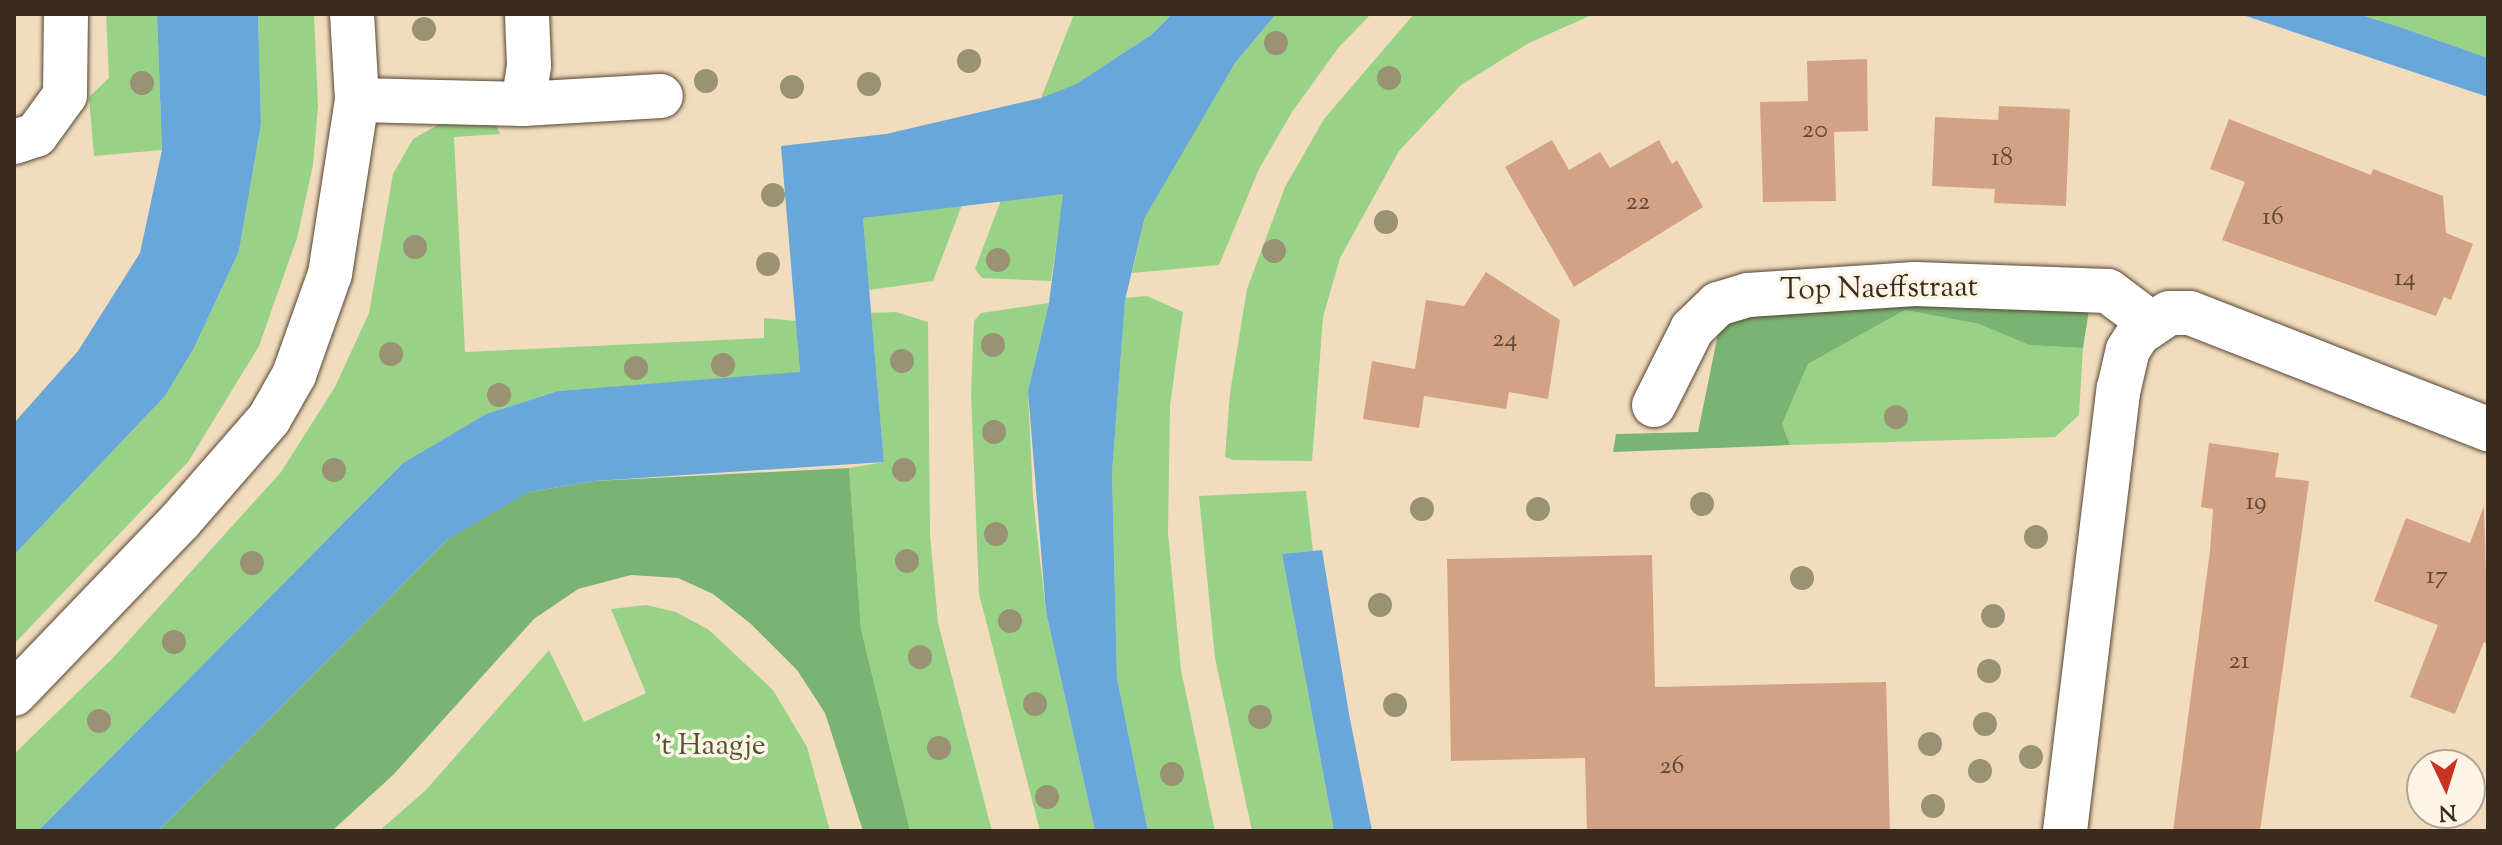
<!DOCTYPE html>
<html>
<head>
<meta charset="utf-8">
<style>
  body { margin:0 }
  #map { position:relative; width:2502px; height:845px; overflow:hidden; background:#f1ddbd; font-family:"Sorts Mill Goudy",serif }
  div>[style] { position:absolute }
  .green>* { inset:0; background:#98d286 }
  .forest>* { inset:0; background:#7ab473 }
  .water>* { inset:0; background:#69a6da }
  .building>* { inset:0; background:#d3a284 }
  .roads { filter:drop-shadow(0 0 2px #564536) drop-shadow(0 0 2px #564536) }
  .minor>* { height:44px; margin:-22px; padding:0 22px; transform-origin:22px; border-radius:22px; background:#fff }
  .tertiary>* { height:44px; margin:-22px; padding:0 22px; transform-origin:22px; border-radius:22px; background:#fff }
  .trees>* { width:24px; height:24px; margin:-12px; border-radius:50%; background:#9a9274 }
  span { translate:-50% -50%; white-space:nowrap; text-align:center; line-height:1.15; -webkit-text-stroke:7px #fcf5e5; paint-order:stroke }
  .number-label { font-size:26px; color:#614838 }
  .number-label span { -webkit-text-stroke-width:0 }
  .street-label { font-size:30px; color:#3b2a1e }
  .park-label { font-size:30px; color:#525438 }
  .frame { position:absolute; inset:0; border:16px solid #3b2a1e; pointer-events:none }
  .north { position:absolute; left:2406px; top:749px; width:80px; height:80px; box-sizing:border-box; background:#fcf5e5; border:2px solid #afa495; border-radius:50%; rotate:176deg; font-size:22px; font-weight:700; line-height:32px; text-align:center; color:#3b2a1e }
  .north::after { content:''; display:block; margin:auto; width:28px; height:36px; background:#c8321e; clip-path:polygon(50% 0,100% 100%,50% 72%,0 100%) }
</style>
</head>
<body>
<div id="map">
  <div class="green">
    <div style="clip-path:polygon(106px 14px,157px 14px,162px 150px,94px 156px,89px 97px,109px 78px)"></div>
    <div style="clip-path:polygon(258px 14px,314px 14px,318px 106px,313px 165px,297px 238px,259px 346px,188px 462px,14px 644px,14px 555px,165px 396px,194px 348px,239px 251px,261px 124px)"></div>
    <div style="clip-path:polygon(1074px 14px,1172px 14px,1151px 35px,1076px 84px,1041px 98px)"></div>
    <div style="clip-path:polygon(1276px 14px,1371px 14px,1339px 47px,1292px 112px,1259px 169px,1219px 265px,1132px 273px,1145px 217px,1177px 158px,1235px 63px)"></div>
    <div style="clip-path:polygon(1414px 14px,1594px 14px,1529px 43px,1461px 85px,1399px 151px,1340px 258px,1323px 317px,1312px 461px,1233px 460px,1225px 457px,1230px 393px,1247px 289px,1285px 187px,1324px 119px)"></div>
    <div style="clip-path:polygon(2358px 14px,2488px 14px,2488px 58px,2400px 27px)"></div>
    <div style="clip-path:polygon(494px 121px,500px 134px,454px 137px,465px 352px,764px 338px,764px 318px,796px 321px,800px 373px,558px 391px,486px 414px,403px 463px,38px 831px,14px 831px,14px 754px,112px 659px,281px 472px,335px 387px,369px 313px,393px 174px,413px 139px,443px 122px)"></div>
    <div style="clip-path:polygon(1064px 193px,1051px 281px,982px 278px,975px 269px,1001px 200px)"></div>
    <div style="clip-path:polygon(962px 205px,933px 281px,869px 290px,863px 218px)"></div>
    <div style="clip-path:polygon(1147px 296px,1183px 312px,1170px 405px,1168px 533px,1181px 670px,1215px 831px,1148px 831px,1117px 678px,1112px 473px,1125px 298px)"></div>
    <div style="clip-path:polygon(1049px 303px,1028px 391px,1033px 498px,1046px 612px,1095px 831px,1040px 831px,979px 594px,971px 393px,974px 321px,981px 313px)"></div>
    <div style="clip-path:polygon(1905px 310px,1979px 324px,2029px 345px,2083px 348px,2079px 415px,2055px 437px,1790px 445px,1782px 424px,1808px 364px)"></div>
    <div style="clip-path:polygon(896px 312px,928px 322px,930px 535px,938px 623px,992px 831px,910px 831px,861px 629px,849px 468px,884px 462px,871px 313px)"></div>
    <div style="clip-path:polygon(1306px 491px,1313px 551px,1282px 554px,1334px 831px,1252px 831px,1215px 658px,1199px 496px)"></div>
    <div style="clip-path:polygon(646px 605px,676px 612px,709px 630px,773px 690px,807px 747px,830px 831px,379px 831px,426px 790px,549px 650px,584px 722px,646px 693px,611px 609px)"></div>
  </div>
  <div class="forest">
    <div style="clip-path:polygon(1788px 299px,2089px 310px,2083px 348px,2029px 345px,1979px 324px,1905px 310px,1808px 364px,1782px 424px,1790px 445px,1613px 452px,1616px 434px,1698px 432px,1720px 324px)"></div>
    <div style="clip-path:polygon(849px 468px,861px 629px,910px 831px,863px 831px,825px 713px,797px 670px,751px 624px,713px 594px,678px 578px,631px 575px,578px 589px,534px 619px,394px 774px,332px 831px,158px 831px,448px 539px,486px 513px,529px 492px,594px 481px)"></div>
  </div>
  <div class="water">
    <div style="clip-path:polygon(157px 14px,258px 14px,261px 124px,239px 251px,194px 348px,165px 396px,14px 555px,14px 423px,78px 351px,140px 253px,162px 150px)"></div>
    <div style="clip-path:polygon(1172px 14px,1276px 14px,1235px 63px,1145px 217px,1125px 300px,1112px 473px,1117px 678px,1148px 831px,1095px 831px,1046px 612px,1028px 391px,1049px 303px,1063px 194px,863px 218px,884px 462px,594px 481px,529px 492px,448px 539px,158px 831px,38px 831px,403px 463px,486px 414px,558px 391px,800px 372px,781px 146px,886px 134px,1041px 98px,1076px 84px,1151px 35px)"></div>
    <div style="clip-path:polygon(2240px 14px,2358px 14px,2400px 27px,2488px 58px,2488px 97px)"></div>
    <div style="clip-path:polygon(1322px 550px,1349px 714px,1372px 831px,1334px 831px,1282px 554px)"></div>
  </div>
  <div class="building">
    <div style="clip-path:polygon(1867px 59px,1868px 131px,1834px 132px,1836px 201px,1763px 202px,1760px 102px,1808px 101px,1807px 61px)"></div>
    <div style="clip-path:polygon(1999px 106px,2070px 109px,2066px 206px,1994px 203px,1995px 189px,1932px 186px,1935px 117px,1998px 120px)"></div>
    <div style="clip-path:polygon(2229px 119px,2371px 175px,2373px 169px,2443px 196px,2446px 233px,2473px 244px,2451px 300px,2444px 297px,2436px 316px,2222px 240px,2245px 182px,2210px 169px)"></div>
    <div style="clip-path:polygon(1552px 140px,1569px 170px,1600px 152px,1610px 168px,1659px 140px,1672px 164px,1677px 160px,1703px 207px,1574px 287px,1505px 167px)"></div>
    <div style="clip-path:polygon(1486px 272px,1560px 320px,1548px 399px,1509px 392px,1506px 409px,1424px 396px,1419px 428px,1363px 419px,1372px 361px,1415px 369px,1426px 300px,1464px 306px)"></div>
    <div style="clip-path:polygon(2209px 443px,2279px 453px,2275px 477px,2309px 481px,2260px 831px,2173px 831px,2210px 551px,2213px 509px,2201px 507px)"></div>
    <div style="clip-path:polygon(2484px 506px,2488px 644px,2484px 642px,2455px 714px,2410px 697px,2438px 625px,2374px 601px,2406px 518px,2470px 543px)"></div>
    <div style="clip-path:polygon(1652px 555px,1655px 687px,1886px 682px,1890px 831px,1587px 831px,1585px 758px,1451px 761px,1447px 559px)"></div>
  </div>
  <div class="roads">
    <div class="minor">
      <div style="left:357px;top:100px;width:166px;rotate:1.4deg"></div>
      <div style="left:523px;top:104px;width:138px;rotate:-3.3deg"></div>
      <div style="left:523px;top:104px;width:38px;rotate:-81deg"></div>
      <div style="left:529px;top:66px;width:52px;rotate:-92.2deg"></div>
      <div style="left:14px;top:142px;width:23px;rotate:-18deg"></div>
      <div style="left:36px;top:135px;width:49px;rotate:-54.1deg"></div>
      <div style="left:65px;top:95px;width:81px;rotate:-89.3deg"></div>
      <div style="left:1654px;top:405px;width:85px;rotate:-63.4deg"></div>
      <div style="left:1692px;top:329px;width:36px;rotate:-44deg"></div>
      <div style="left:1718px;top:304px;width:31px;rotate:-17deg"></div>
      <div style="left:1748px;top:295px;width:167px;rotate:-3.8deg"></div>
      <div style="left:1915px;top:284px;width:193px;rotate:2.1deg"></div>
      <div style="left:2108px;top:291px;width:54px;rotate:36.7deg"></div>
      <div style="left:2065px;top:831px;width:446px;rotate:-83.1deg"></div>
      <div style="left:2119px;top:388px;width:39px;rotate:-77deg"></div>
      <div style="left:2128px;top:350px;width:19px;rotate:-58deg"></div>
      <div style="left:2138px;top:334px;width:37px;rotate:-34deg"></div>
      <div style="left:2169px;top:313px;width:21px"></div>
      <div style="left:2190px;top:313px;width:320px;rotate:21.3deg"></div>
    </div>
    <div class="tertiary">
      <div style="left:14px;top:694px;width:240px;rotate:-46.2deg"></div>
      <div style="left:180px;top:521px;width:135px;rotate:-48.9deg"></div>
      <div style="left:269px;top:419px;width:51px;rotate:-60.4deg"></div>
      <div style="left:294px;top:375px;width:107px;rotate:-70.4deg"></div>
      <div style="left:330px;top:274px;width:176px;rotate:-81.2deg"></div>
      <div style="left:357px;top:100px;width:86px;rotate:-93.3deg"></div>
    </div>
  </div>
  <div class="trees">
    <div style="left:424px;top:29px"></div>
    <div style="left:1276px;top:43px"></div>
    <div style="left:969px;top:61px"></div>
    <div style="left:1389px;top:78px"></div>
    <div style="left:706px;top:81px"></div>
    <div style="left:142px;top:83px"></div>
    <div style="left:869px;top:84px"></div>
    <div style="left:792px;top:87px"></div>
    <div style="left:773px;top:195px"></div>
    <div style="left:1386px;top:222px"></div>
    <div style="left:415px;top:247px"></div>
    <div style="left:1274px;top:251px"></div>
    <div style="left:998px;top:260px"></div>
    <div style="left:768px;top:264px"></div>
    <div style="left:993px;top:345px"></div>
    <div style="left:391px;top:354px"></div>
    <div style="left:902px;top:361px"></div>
    <div style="left:723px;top:365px"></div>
    <div style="left:636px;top:368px"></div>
    <div style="left:499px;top:395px"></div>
    <div style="left:1896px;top:417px"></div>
    <div style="left:994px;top:432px"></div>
    <div style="left:334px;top:470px"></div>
    <div style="left:904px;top:470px"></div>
    <div style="left:1702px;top:504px"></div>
    <div style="left:1422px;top:509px"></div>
    <div style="left:1538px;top:509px"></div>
    <div style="left:996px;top:534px"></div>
    <div style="left:2036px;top:537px"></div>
    <div style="left:907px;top:561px"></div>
    <div style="left:252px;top:563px"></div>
    <div style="left:1802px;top:578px"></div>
    <div style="left:1380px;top:605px"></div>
    <div style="left:1993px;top:616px"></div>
    <div style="left:1010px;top:621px"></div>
    <div style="left:174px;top:642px"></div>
    <div style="left:920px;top:657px"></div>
    <div style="left:1989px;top:671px"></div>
    <div style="left:1035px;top:704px"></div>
    <div style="left:1395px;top:705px"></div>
    <div style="left:1260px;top:717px"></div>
    <div style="left:99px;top:721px"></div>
    <div style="left:1985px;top:724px"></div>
    <div style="left:1930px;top:744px"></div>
    <div style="left:939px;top:748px"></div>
    <div style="left:2031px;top:757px"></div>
    <div style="left:1980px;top:771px"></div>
    <div style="left:1172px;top:774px"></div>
    <div style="left:1047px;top:797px"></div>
    <div style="left:1933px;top:806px"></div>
  </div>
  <div class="number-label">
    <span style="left:1815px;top:131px">20</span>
    <span style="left:2002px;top:159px">18</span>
    <span style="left:1638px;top:203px">22</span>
    <span style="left:2273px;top:218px">16</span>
    <span style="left:2405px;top:279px">14</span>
    <span style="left:1505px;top:340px">24</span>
    <span style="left:2256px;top:503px">19</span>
    <span style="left:2437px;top:577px">17</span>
    <span style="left:2239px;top:662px">21</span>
    <span style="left:1672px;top:767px">26</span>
  </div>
  <div class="street-label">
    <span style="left:1879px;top:290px;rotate:-1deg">Top Naeffstraat</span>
  </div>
  <div class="park-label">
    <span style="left:710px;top:747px">'t Haagje</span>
  </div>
  <div class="frame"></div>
  <div class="north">N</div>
</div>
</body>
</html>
